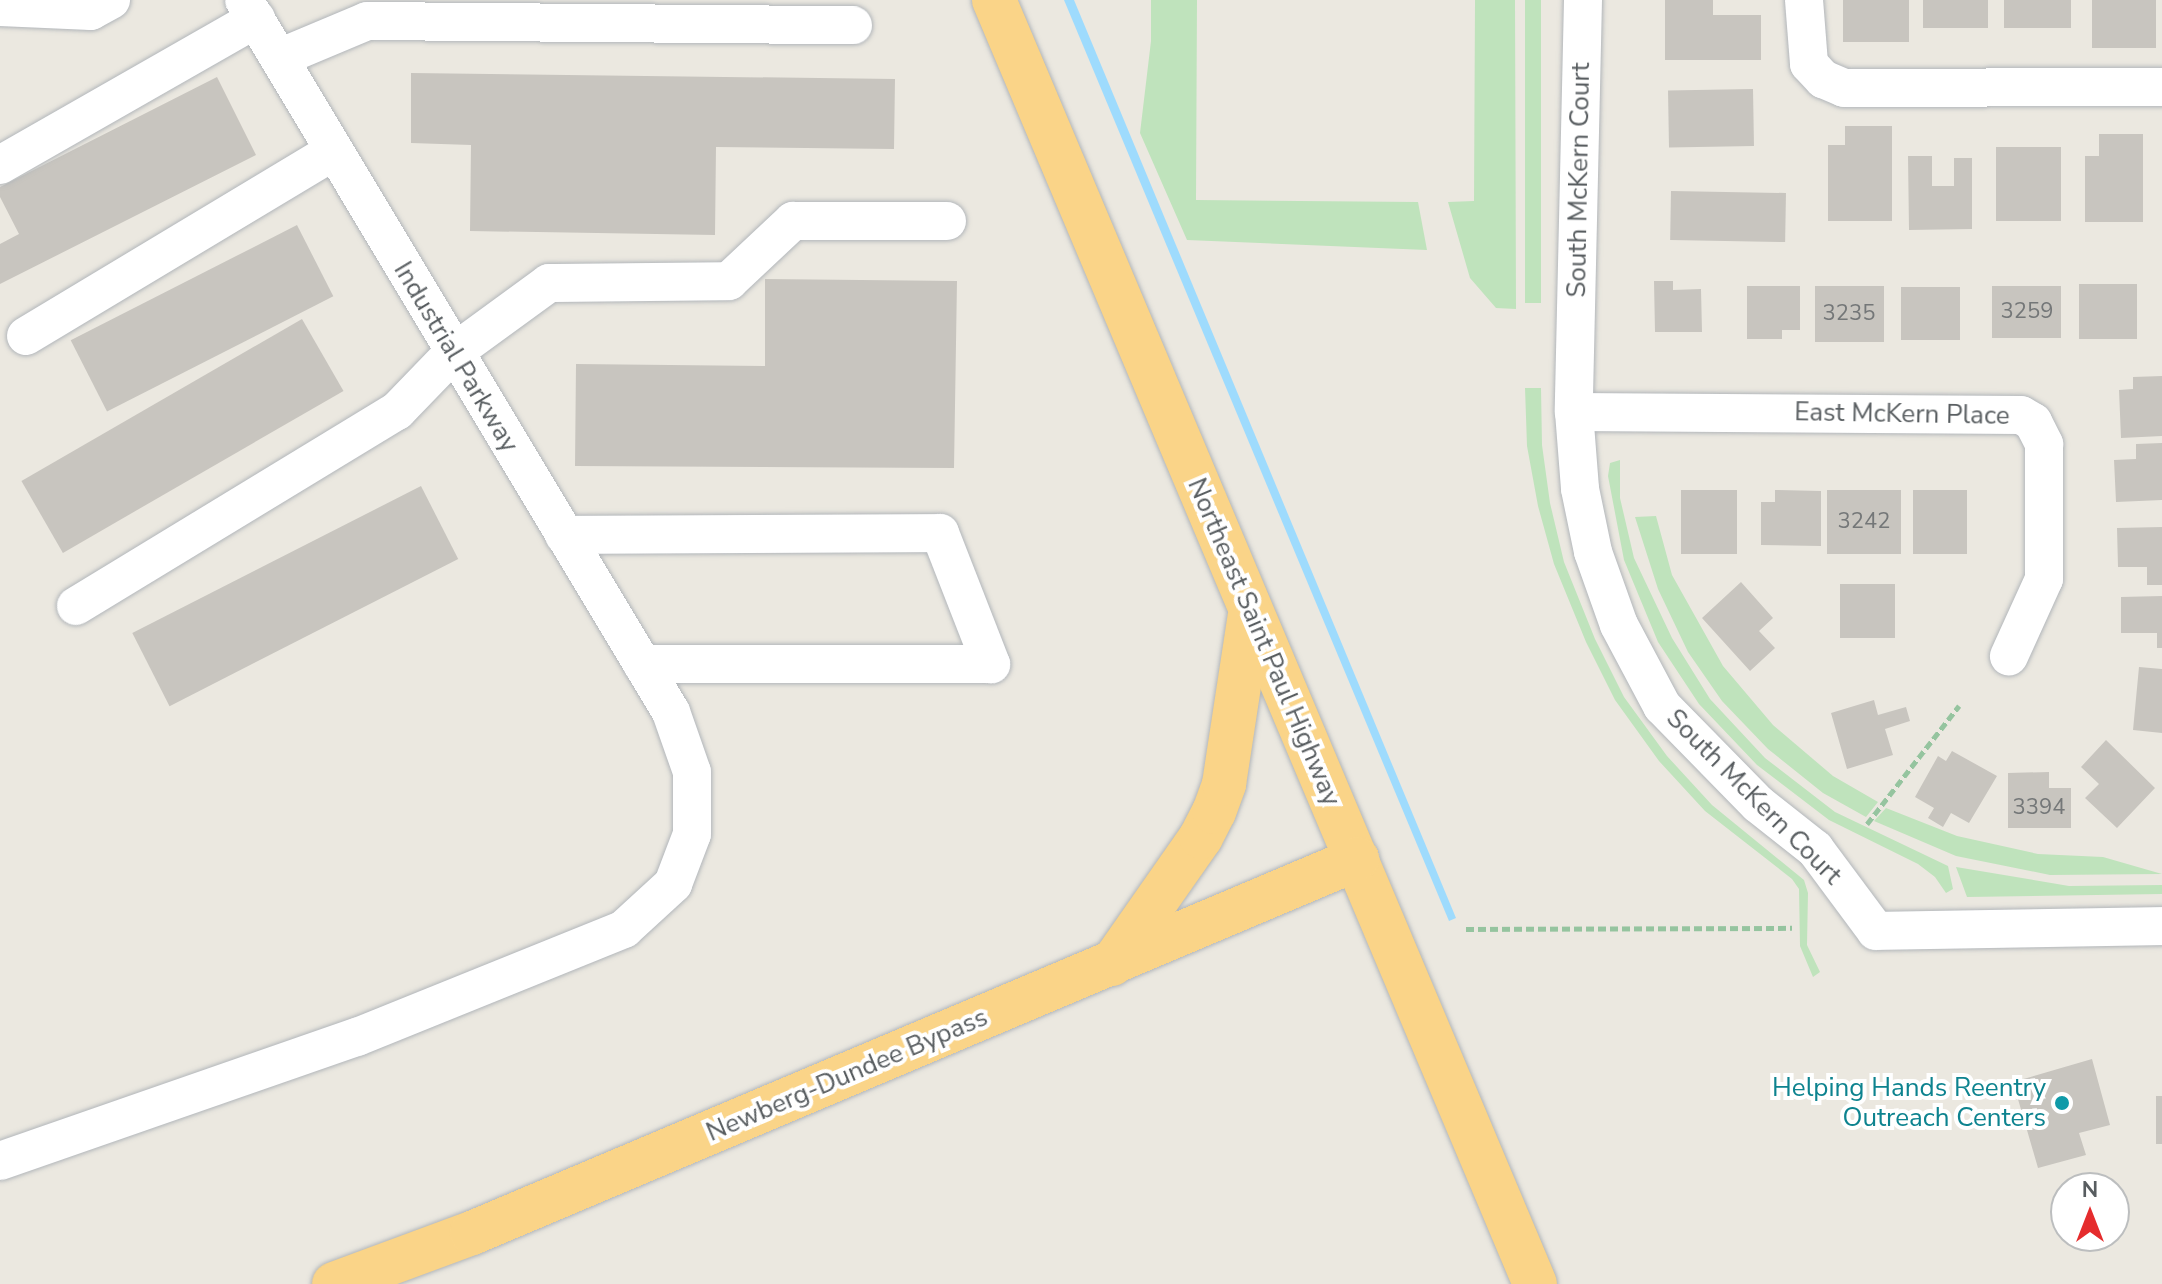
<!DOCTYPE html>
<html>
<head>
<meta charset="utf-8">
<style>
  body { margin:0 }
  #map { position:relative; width:2162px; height:1284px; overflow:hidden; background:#ebe8e0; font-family:"Nunito Sans",sans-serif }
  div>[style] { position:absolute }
  .green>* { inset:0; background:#bfe3bc; transform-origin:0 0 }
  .water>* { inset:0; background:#9edbfd }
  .building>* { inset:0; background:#c8c5bf; transform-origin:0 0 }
  .path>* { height:5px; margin-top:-2.5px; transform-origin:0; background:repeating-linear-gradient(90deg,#95c49f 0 8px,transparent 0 12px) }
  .roads { filter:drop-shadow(0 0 2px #b2b6ba) drop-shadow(0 0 2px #b2b6ba) }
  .minor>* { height:38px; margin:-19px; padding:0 19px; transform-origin:19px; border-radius:19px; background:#fff }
  .highway>* { height:44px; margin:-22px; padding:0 22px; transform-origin:22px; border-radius:22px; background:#fad488 }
  .dots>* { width:22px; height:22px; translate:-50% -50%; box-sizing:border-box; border:4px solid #fff; border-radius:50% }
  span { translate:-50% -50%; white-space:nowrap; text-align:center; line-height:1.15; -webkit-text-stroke:8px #fff; paint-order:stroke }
  .number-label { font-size:22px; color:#747778 }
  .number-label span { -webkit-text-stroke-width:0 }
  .street-label { font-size:26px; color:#585d60 }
  .culture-label { font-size:26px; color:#0d838f }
  .right { translate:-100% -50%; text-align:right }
  .north { position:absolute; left:2050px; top:1172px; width:80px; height:80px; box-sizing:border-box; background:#fff; border:2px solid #bcbebf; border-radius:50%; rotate:0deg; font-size:22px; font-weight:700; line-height:32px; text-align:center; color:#585d60 }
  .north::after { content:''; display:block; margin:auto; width:28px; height:36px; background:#e52c2d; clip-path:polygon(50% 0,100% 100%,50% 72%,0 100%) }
</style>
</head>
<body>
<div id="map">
  <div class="green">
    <div style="clip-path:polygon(1151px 0,1197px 0,1196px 200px,1418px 202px,1427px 250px,1187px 240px,1140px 133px,1151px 41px)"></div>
    <div style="clip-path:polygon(1475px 0,1515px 0,1516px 309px,1496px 308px,1470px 278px,1448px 202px,1474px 201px)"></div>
    <div style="left:1525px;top:0;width:16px;height:303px"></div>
    <div style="clip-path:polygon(1525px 388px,1541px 388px,1542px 445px,1550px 503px,1564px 562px,1595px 639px,1624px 697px,1667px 756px,1712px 805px,1804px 880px,1808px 893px,1807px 945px,1820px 972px,1813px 977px,1800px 946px,1799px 889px,1792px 879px,1705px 811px,1659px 761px,1615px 700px,1586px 642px,1554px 564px,1538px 506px,1527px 446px)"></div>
    <div style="clip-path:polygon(1620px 460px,1620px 498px,1634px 558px,1672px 638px,1710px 699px,1765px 758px,1835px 812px,1948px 866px,1953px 889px,1946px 893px,1935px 877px,1918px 864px,1829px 820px,1757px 765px,1699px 704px,1658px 642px,1624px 560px,1608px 476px,1610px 463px)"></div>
    <div style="clip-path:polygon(1656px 516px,1672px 575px,1723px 666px,1773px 725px,1833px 776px,1878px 802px,1866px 817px,1823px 793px,1768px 749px,1722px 701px,1688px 652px,1658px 589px,1635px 517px)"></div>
    <div style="clip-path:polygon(1886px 808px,1957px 836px,2038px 854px,2103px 857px,2162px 874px,2050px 875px,1956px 856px,1874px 821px)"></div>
    <div style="clip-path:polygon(1956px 867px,2069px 886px,2162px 885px,2162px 894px,1967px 897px)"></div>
  </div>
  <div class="water">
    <div style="clip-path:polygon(1064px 0,1074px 0,1456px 918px,1449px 921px)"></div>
  </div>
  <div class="building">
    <div style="clip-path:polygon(1665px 0,1713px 0,1713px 15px,1761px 15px,1761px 60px,1665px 60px)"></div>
    <div style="left:1843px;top:0;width:66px;height:42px"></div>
    <div style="left:1923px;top:0;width:65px;height:28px"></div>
    <div style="left:2004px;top:0;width:67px;height:28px"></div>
    <div style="left:2092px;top:0;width:64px;height:48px"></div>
    <div style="clip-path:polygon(411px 73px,895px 79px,894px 149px,716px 147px,715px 235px,470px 231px,471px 145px,411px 143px)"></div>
    <div style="clip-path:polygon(217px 77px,256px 155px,0 284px,0 244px,19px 234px,0 197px,0 187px)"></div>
    <div style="left:1753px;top:89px;width:57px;height:85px;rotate:89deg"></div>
    <div style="clip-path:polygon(1845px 126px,1892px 126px,1892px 221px,1828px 221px,1828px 145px,1845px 145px)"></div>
    <div style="clip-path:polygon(2099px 134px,2143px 134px,2143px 222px,2085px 222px,2085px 156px,2099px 156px)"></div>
    <div style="left:1996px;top:147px;width:65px;height:74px"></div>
    <div style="clip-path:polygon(1908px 156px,1932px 156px,1932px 186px,1954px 186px,1954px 158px,1972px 158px,1972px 229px,1909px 230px)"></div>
    <div style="left:1671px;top:191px;width:115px;height:49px;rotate:1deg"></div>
    <div style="left:297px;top:225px;width:80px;height:254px;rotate:63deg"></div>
    <div style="clip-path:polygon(765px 279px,957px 281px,954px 468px,575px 466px,576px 364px,765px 366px)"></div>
    <div style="clip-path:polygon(1654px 281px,1673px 281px,1673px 290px,1701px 289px,1702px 332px,1655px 332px)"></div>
    <div style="left:2079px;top:284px;width:58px;height:55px"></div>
    <div style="clip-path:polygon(1747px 286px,1800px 286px,1800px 330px,1782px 330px,1782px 339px,1747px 339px)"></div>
    <div style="left:1815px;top:286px;width:69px;height:56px"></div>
    <div style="left:1992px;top:286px;width:69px;height:52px"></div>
    <div style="left:1901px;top:287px;width:59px;height:53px"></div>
    <div style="left:302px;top:319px;width:83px;height:324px;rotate:60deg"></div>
    <div style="clip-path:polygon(2162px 376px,2162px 436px,2121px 438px,2119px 390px,2133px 389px,2133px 377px)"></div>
    <div style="clip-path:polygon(2162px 443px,2162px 500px,2116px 502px,2114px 460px,2136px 459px,2136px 444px)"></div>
    <div style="left:421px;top:486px;width:82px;height:324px;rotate:63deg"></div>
    <div style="left:1681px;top:490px;width:56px;height:64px"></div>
    <div style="clip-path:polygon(1775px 490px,1821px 491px,1821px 546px,1761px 545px,1761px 502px,1775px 502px)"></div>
    <div style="left:1827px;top:490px;width:74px;height:64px"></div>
    <div style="left:1913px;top:490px;width:54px;height:64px"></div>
    <div style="clip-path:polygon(2162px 527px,2162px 585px,2147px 585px,2147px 567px,2118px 567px,2117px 528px)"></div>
    <div style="clip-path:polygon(1741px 582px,1773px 618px,1759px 631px,1775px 648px,1750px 671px,1702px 618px)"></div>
    <div style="left:1840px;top:584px;width:55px;height:54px"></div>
    <div style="clip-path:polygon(2162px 596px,2162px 648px,2157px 648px,2157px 633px,2121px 633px,2121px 597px)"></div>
    <div style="clip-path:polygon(2139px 667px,2162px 669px,2162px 733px,2133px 730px)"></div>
    <div style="clip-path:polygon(1874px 700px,1878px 715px,1906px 707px,1910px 721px,1885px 729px,1893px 755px,1847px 769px,1831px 713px)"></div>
    <div style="clip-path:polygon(2106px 740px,2155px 788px,2117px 828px,2085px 798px,2099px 784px,2081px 767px)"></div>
    <div style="clip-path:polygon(1952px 751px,1997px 776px,1969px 823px,1951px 813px,1943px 827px,1928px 818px,1934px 808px,1915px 797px,1938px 756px,1946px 761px)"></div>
    <div style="clip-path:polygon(2049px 772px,2049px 788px,2071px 788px,2071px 828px,2008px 828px,2008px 773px)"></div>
    <div style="clip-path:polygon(2092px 1059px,2110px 1125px,2079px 1133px,2086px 1155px,2038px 1168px,2013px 1082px)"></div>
    <div style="left:2156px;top:1096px;width:6px;height:48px"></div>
  </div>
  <div class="path">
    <div style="left:1867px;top:824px;width:150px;rotate:-52.1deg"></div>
    <div style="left:1466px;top:929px;width:326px;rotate:-0.2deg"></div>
  </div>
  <div class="roads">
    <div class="minor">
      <div style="left:1583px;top:0;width:412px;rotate:91.3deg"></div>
      <div style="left:1574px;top:412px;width:77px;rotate:85.5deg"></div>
      <div style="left:1580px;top:489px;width:64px;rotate:78.3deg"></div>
      <div style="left:1593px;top:552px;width:77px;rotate:70.4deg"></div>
      <div style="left:1619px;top:625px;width:92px;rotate:62deg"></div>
      <div style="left:1662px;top:706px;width:137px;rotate:45.6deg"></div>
      <div style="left:1758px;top:804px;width:73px;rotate:38.3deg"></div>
      <div style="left:1815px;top:849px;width:102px;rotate:53.4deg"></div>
      <div style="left:1876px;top:931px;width:286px;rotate:-1deg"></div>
      <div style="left:1804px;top:0;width:64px;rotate:85.5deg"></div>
      <div style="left:1809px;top:64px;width:21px;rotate:47deg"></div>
      <div style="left:1823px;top:79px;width:23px;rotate:23deg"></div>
      <div style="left:1844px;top:88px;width:318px;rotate:-0.2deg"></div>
      <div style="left:0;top:7px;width:91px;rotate:2.5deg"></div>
      <div style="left:91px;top:11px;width:23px;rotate:-29deg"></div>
      <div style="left:279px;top:58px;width:95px;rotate:-22.8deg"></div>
      <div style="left:367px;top:21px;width:486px;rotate:0.5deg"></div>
      <div style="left:0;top:165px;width:295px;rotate:-29.7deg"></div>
      <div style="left:26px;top:336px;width:359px;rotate:-31deg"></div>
      <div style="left:1574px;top:412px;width:447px;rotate:0.4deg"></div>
      <div style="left:2021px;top:415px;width:14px;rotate:30deg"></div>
      <div style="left:2033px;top:422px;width:25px;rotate:63deg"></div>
      <div style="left:2044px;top:444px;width:135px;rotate:90deg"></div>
      <div style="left:2044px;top:579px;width:85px;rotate:114.4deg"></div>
      <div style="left:564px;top:535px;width:376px;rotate:-0.3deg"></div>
      <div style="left:940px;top:533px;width:141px;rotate:68.7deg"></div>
      <div style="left:991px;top:664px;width:349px;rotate:180deg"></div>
      <div style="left:76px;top:606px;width:376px;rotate:-31.3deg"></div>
      <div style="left:397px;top:411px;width:81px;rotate:-46deg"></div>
      <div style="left:453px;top:353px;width:119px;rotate:-36.1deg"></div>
      <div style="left:549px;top:283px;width:180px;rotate:-0.6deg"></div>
      <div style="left:729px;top:281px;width:88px;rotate:-43.2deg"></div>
      <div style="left:793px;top:221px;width:154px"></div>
      <div style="left:0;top:1161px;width:378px;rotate:-19.2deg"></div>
      <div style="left:357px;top:1037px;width:288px;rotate:-22deg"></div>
      <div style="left:624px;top:929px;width:67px;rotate:-42.6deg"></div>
      <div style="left:673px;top:884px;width:53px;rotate:-69.2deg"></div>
      <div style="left:692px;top:834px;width:62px;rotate:-90deg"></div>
      <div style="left:692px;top:772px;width:64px;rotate:-109.3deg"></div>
      <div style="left:671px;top:712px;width:830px;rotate:-120.95deg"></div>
    </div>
    <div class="highway">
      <div style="left:994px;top:0;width:1393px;rotate:67.15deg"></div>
      <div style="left:1112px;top:964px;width:155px;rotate:-55deg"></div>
      <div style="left:1201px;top:837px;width:28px;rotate:-63deg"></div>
      <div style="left:1214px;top:812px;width:30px;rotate:-70deg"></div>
      <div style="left:1224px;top:784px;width:172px;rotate:-81.3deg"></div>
      <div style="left:334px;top:1284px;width:147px;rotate:-20.3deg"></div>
      <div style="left:472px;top:1233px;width:961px;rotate:-22.91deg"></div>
    </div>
  </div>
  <div class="dots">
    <div style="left:2062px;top:1103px;background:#0f9aa8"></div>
  </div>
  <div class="number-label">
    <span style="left:2027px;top:312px">3259</span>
    <span style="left:1849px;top:314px">3235</span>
    <span style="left:1864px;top:522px">3242</span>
    <span style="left:2039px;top:808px">3394</span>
  </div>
  <div class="street-label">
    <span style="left:1579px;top:180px;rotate:-89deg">South McKern Court</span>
    <span style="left:456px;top:357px;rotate:59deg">Industrial Parkway</span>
    <span style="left:1902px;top:414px;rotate:1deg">East McKern Place</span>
    <span style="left:1264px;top:642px;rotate:67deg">Northeast Saint Paul Highway</span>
    <span style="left:1754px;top:797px;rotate:45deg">South McKern Court</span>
    <span style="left:847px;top:1075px;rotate:-23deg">Newberg-Dundee Bypass</span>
  </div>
  <div class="culture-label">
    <span class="right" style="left:2046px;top:1103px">Helping Hands Reentry<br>Outreach Centers</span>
  </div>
  <div class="north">N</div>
</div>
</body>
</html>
